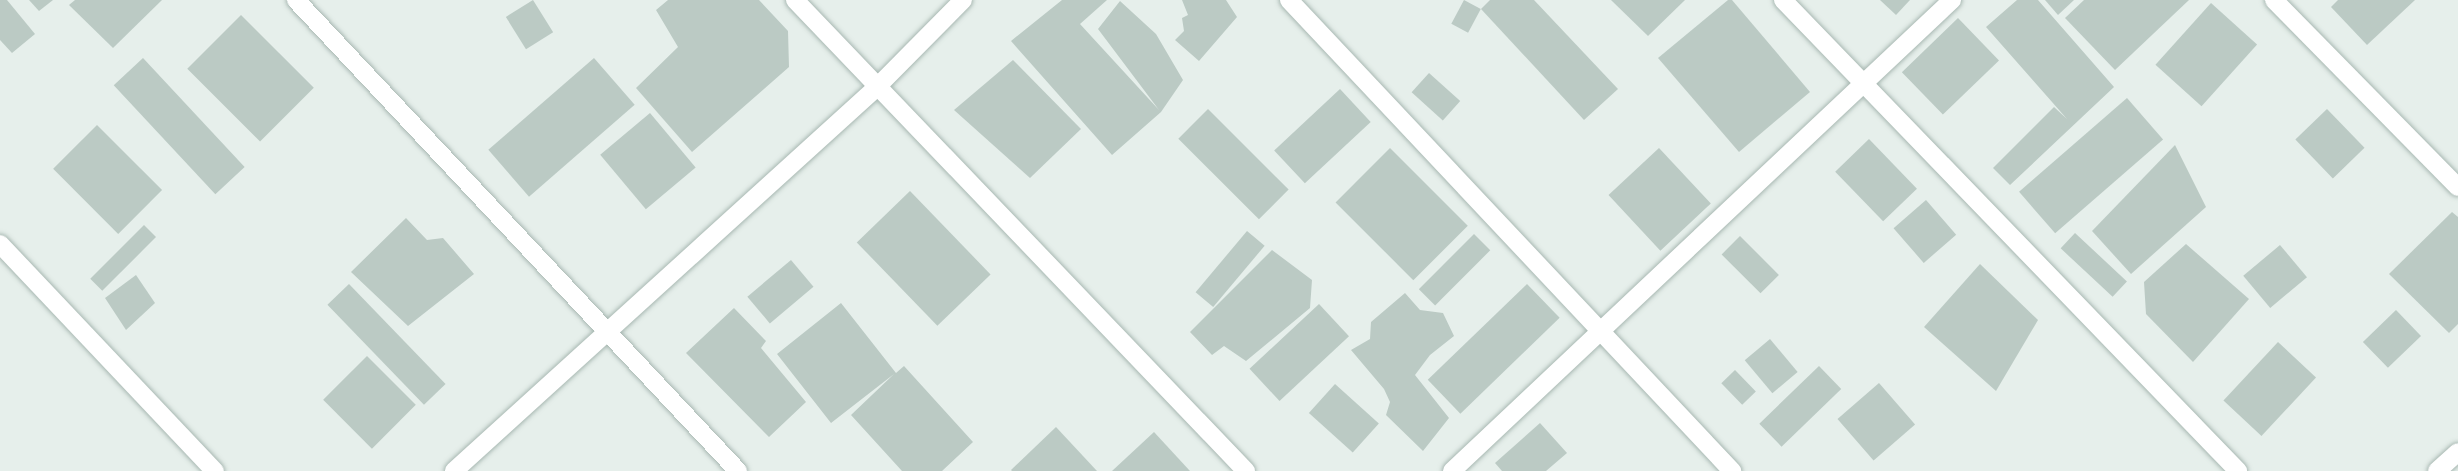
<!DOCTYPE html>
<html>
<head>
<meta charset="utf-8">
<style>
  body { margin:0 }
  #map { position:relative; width:2458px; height:471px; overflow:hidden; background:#e6efeb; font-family:"Alegreya Sans",sans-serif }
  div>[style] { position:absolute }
  .building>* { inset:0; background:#bbcac4; transform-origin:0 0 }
  .roads { filter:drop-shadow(0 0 2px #a8b8b2) drop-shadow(0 0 2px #a8b8b2) }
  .minor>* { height:18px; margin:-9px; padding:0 9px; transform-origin:9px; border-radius:9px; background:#fff }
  span { translate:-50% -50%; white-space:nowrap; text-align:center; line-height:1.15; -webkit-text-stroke:4.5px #f7fbf9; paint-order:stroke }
</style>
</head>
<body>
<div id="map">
  <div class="building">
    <div style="clip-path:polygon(0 0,7px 0,35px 34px,12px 53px,0 40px)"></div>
    <div style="clip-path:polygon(29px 0,53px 0,39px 11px)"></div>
    <div style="clip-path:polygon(75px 0,162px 0,113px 48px,69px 5px)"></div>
    <div style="left:533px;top:0;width:38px;height:32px;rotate:58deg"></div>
    <div style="clip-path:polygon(668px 0,759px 0,788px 31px,789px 67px,692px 152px,636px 88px,678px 47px,656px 10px)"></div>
    <div style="clip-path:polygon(1062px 0,1107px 0,1080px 24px,1159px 110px,1098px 29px,1120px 1px,1156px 34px,1183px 80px,1161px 112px,1112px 155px,1011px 41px)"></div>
    <div style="clip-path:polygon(1182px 0,1226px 0,1237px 17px,1199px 61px,1175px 40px,1184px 31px,1182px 18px,1188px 15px)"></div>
    <div style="left:1464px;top:0;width:19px;height:27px;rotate:28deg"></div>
    <div style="clip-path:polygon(1490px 0,1534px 0,1618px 89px,1584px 120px,1481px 9px)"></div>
    <div style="clip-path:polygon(1611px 0,1685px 0,1648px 36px)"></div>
    <div style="clip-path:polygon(1728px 0,1732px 0,1810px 92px,1739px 152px,1658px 58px)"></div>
    <div style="clip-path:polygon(1880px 0,1910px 0,1896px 15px)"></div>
    <div style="clip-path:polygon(2017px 0,2038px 0,2114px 87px,2010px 185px,1993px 168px,2054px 107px,2067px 119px,1986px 27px)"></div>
    <div style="clip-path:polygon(2045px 0,2074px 0,2058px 15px)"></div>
    <div style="clip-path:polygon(2084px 0,2189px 0,2115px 70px,2065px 18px)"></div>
    <div style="clip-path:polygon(2338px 0,2415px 0,2367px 45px,2331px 7px)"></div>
    <div style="left:2211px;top:3px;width:62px;height:83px;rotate:42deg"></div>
    <div style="left:241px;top:15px;width:103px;height:76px;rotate:45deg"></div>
    <div style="left:1958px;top:18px;width:59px;height:78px;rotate:46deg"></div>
    <div style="left:143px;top:58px;width:149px;height:40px;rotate:47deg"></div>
    <div style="left:594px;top:58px;width:62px;height:140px;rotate:49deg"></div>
    <div style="clip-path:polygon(1013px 60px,1081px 129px,1030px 178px,954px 110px)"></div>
    <div style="left:1429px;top:73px;width:42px;height:26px;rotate:42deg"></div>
    <div style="left:1340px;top:89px;width:45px;height:90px;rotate:47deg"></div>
    <div style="left:2127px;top:98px;width:55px;height:143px;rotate:49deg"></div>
    <div style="left:1208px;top:109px;width:114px;height:42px;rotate:45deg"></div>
    <div style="left:2327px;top:109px;width:54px;height:44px;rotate:46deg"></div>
    <div style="left:650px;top:113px;width:71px;height:65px;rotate:50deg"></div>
    <div style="left:97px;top:125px;width:92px;height:62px;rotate:45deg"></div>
    <div style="left:1869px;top:139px;width:69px;height:47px;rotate:46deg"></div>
    <div style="clip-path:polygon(2175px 145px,2206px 207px,2131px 274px,2092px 231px)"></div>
    <div style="left:1390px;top:148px;width:110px;height:77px;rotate:45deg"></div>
    <div style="left:1659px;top:148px;width:76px;height:69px;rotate:47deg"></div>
    <div style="left:910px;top:191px;width:116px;height:74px;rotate:46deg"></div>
    <div style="left:1926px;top:200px;width:46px;height:43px;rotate:49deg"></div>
    <div style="clip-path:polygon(2452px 212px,2458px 217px,2458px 324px,2449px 333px,2389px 274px)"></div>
    <div style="clip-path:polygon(406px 218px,427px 240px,443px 238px,474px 274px,408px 326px,351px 272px)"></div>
    <div style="left:144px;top:225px;width:17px;height:76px;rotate:45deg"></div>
    <div style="left:1247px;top:231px;width:23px;height:80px;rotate:40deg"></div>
    <div style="left:2075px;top:233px;width:71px;height:21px;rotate:43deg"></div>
    <div style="left:1474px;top:234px;width:23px;height:78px;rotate:45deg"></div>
    <div style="left:1740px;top:236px;width:55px;height:26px;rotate:45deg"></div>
    <div style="clip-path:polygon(2186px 244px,2249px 299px,2193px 362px,2146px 314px,2144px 282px)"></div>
    <div style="left:2280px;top:245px;width:42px;height:48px;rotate:50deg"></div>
    <div style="clip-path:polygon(1272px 250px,1312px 280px,1310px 308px,1246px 361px,1224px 346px,1212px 355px,1190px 332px)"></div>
    <div style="left:791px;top:260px;width:35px;height:57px;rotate:50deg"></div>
    <div style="clip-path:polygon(1980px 264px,2038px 320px,1996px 391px,1924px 327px)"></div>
    <div style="clip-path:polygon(136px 275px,155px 303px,126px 330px,105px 298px)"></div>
    <div style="left:349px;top:284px;width:139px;height:30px;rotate:46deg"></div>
    <div style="left:1527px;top:284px;width:47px;height:138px;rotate:46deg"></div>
    <div style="clip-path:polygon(1405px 293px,1420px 310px,1443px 313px,1454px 336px,1430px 355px,1415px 375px,1449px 418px,1423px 451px,1386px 415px,1390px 402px,1384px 389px,1351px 350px,1370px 339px,1371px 322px)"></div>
    <div style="clip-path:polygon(841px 303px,896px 373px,904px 366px,973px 442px,942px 471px,902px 471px,851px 415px,894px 374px,831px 423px,777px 354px)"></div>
    <div style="left:1319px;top:304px;width:44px;height:95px;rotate:47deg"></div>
    <div style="clip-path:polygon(734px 308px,766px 341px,761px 348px,806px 402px,769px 437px,686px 353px)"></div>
    <div style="left:2396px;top:310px;width:36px;height:46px;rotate:46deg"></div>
    <div style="left:1770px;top:339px;width:43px;height:33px;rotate:50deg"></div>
    <div style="left:2278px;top:342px;width:52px;height:80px;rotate:43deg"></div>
    <div style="left:367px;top:356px;width:69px;height:62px;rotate:45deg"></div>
    <div style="left:1819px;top:366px;width:32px;height:83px;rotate:46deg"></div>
    <div style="left:1735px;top:370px;width:30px;height:19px;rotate:46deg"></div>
    <div style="left:1879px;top:383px;width:55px;height:55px;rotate:49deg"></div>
    <div style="left:1335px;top:384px;width:59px;height:39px;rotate:42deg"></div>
    <div style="clip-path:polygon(1540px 423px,1567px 453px,1546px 471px,1502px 471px,1495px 463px)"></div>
    <div style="clip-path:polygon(1056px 427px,1097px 471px,1012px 471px,1011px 470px)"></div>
    <div style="clip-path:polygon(1154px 432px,1190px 471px,1112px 471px)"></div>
  </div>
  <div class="roads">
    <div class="minor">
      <div style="left:296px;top:0;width:646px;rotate:46.82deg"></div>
      <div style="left:795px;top:0;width:652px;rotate:46.24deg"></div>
      <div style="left:1289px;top:0;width:647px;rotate:46.75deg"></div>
      <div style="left:1783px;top:0;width:655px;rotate:45.99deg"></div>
      <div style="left:2274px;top:0;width:262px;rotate:45.5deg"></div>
      <div style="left:0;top:244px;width:313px;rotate:46.6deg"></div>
      <div style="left:454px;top:471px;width:571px;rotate:-42.23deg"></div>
      <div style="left:877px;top:87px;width:122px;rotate:-45.3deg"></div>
      <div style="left:1452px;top:471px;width:687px;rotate:-43.29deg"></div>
      <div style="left:2437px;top:471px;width:28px;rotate:-42deg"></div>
    </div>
  </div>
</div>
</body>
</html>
